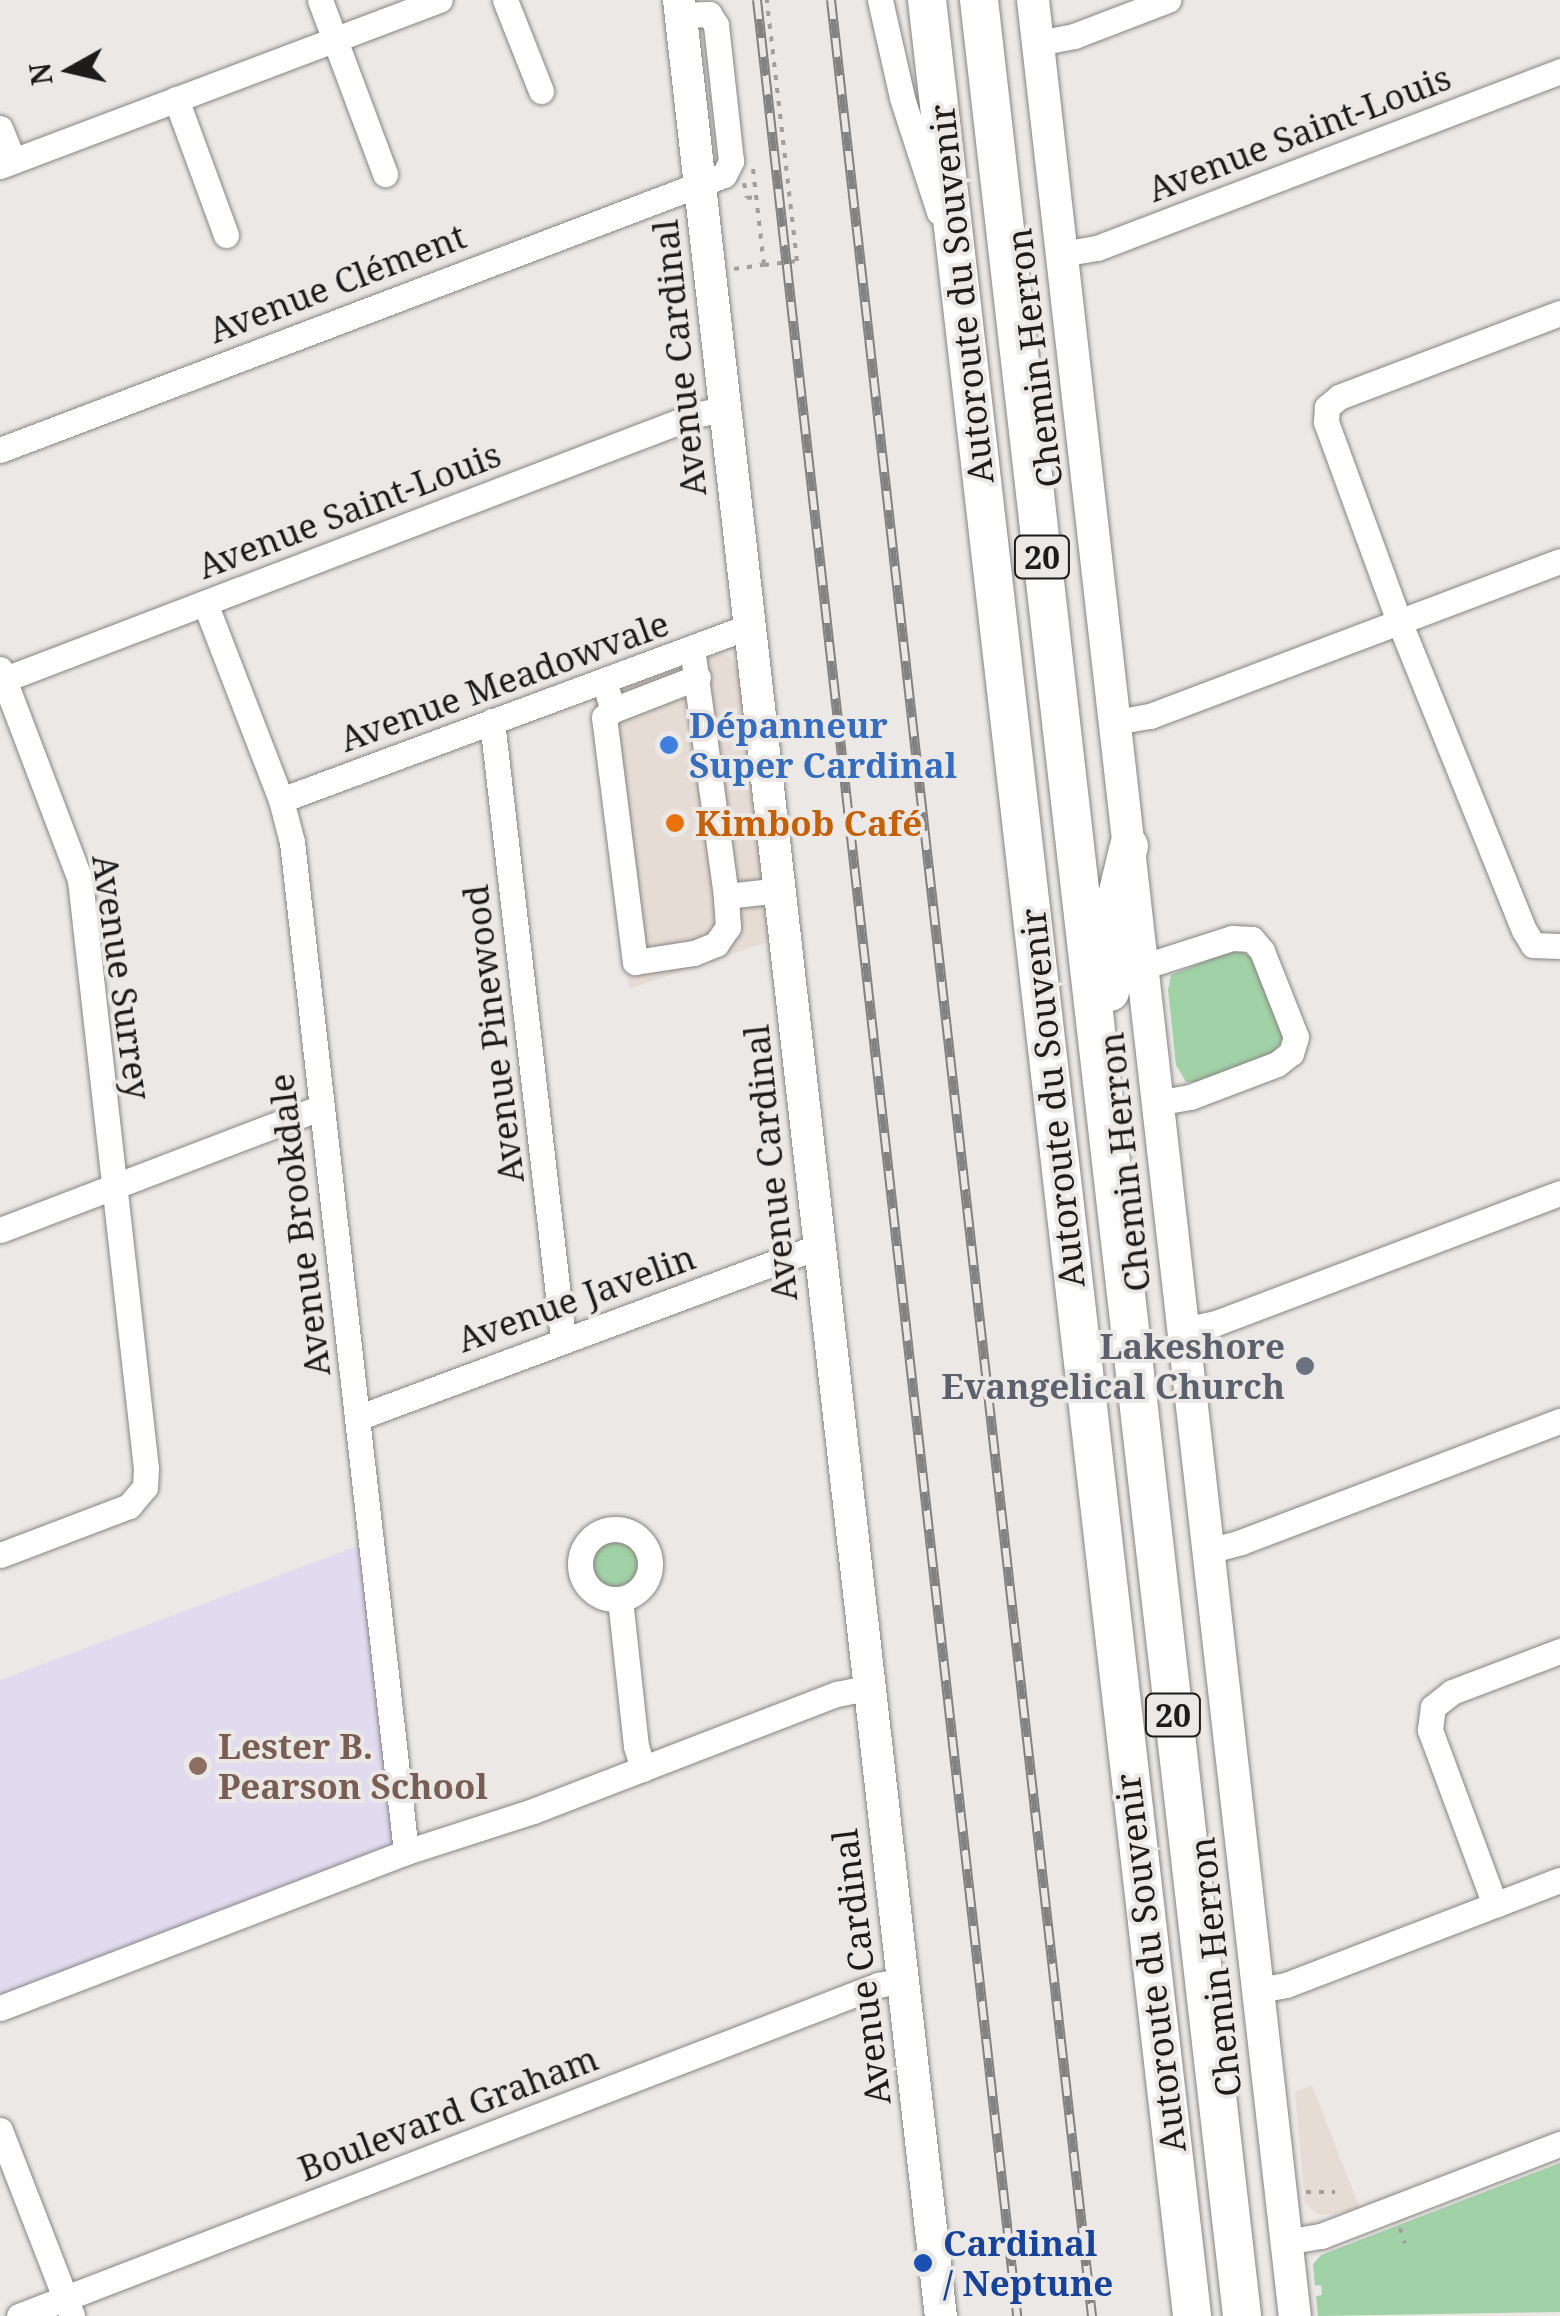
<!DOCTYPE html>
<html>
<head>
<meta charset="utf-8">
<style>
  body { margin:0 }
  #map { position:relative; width:1560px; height:2316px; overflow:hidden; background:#ebe8e6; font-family:"Noto Serif",serif }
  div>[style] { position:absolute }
  .built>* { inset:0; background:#e6dcd5 }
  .education>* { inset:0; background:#e1dbf0 }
  .green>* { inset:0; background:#a1d1a6 }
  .round { border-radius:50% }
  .path>* { height:4px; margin-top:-2px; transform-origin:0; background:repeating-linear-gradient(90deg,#a19e9d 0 5px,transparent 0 13px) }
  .roads { filter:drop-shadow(0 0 2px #878482) drop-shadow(0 0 2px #878482) }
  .minor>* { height:25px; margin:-12.5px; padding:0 12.5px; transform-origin:12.5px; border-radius:12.5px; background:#fff }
  .minor>.ring { margin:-12.5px; padding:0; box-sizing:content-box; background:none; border:25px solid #fff; border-radius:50% }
  .major>* { height:32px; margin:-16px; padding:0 16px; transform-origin:16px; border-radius:16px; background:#fff }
  .highway>* { height:38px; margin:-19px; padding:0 19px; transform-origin:19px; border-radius:19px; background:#fff }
  .rail>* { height:10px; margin-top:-5px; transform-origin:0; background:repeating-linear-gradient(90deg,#ebe8e6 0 19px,#848281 0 38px); box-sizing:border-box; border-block:2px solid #848281 }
  .dots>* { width:28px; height:28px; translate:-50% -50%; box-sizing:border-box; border:5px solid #ebe8e6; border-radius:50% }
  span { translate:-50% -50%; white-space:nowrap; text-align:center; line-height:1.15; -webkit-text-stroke:8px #ebe8e6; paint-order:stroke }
  .shield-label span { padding:2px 8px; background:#ebe8e6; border:2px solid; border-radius:8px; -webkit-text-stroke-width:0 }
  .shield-label { font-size:32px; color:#1d1c1b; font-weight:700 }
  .street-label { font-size:35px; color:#1d1c1b }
  .shop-label { font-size:35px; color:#366cbe; font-weight:700 }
  .left { translate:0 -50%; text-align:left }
  .food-label { font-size:35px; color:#c56008; font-weight:700 }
  .worship-label { font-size:35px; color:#5b616d; font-weight:700 }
  .right { translate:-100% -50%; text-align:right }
  .education-label { font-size:35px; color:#785e54; font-weight:700 }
  .transit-label { font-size:35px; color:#164399; font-weight:700 }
  .north { position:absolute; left:20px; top:20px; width:100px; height:100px; -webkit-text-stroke:8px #ebe8e6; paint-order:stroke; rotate:262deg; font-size:28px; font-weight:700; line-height:40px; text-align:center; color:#1d1c1b }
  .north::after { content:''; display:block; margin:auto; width:35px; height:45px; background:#1d1c1b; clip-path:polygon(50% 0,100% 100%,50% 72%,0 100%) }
</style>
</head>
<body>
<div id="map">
  <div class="built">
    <div style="clip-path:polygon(722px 653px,732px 658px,738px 670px,768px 942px,629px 989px,593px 699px)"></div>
    <div style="clip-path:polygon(1312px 2085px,1359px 2207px,1345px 2212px,1319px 2215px,1305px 2203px,1295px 2092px)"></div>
  </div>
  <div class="education">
    <div style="clip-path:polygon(373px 1540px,406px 1852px,0 2008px,0 1680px)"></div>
  </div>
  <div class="green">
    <div style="clip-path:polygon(1235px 949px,1254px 958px,1283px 1033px,1282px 1041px,1273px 1053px,1199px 1082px,1186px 1082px,1176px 1065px,1168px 990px,1171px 975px)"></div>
    <div class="round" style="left:592px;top:1541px;width:46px;height:46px"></div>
    <div style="clip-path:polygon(1560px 2163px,1560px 2312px,1318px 2316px,1316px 2296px,1322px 2295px,1321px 2285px,1315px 2286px,1313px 2264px,1321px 2255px)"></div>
  </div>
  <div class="path">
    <div style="left:753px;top:169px;width:97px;rotate:83.5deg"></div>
    <div style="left:764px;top:265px;width:33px;rotate:-7deg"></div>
    <div style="left:797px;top:261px;width:263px;rotate:-96.6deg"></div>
    <div style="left:744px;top:183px;width:15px;rotate:79deg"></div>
    <div style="left:747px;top:198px;width:9px;rotate:-6deg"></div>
    <div style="left:734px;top:269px;width:30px;rotate:-8deg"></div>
    <div style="left:1306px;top:2192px;width:29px"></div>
    <div style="left:1400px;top:2228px;width:16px;rotate:72deg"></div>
  </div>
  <div class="roads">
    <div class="minor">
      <div style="left:320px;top:0;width:186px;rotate:69.5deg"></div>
      <div style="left:505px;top:0;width:98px;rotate:68.4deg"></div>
      <div style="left:880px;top:0;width:100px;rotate:77.3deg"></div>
      <div style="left:902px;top:98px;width:120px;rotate:72deg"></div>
      <div style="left:1038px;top:43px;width:37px;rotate:-11deg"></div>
      <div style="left:1074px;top:36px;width:101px;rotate:-21deg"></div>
      <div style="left:176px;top:99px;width:145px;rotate:69.8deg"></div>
      <div style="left:0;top:128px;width:35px;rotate:68deg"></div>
      <div style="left:0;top:166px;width:470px;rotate:-20.7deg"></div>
      <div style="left:1062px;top:254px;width:36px;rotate:-10deg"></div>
      <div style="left:1097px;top:248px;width:496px;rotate:-20.9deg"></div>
      <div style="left:1560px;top:313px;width:236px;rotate:159.2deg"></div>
      <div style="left:1339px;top:397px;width:16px;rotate:140deg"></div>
      <div style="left:1327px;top:407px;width:15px;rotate:94deg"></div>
      <div style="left:1326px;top:422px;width:212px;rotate:69.9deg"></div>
      <div style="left:1399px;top:621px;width:333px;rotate:68deg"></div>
      <div style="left:1524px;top:930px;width:17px;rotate:59deg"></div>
      <div style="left:1533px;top:945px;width:27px;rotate:2deg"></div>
      <div style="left:0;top:450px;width:774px;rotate:-20.8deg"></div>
      <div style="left:724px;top:175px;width:16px;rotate:-63deg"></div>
      <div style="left:731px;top:161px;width:137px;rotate:-96.3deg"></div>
      <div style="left:716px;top:25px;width:13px;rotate:-122deg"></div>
      <div style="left:709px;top:14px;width:28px;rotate:178deg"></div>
      <div style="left:205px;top:603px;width:211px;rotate:68.9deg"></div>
      <div style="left:281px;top:800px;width:43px;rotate:75.3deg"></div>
      <div style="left:292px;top:842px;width:1016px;rotate:83.56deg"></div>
      <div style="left:692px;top:648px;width:250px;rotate:82.2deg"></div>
      <div style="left:726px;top:896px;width:54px;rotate:-6.3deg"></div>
      <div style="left:0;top:669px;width:226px;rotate:69.2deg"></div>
      <div style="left:80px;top:880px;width:592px;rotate:83.6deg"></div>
      <div style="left:146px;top:1468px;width:19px;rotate:93deg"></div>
      <div style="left:145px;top:1487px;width:25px;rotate:130deg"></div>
      <div style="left:129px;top:1506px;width:138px;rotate:159.2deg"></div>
      <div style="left:0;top:681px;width:748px;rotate:-20.91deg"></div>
      <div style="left:699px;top:414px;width:26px;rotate:-11deg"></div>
      <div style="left:608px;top:694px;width:17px;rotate:73deg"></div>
      <div style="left:613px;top:710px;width:91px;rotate:-21.2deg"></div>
      <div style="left:613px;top:710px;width:11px;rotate:142deg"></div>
      <div style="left:604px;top:717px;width:247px;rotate:82.8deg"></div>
      <div style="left:635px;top:962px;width:60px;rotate:-8.7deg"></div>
      <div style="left:694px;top:953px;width:24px;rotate:-22deg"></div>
      <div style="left:716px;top:944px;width:21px;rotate:-55deg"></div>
      <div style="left:728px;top:927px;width:31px;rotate:-94deg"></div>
      <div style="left:492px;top:721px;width:621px;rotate:83.44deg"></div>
      <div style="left:1115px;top:722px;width:36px;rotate:-10deg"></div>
      <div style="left:1150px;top:716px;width:438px;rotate:-20.7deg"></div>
      <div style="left:281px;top:800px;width:500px;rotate:-20.35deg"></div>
      <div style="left:1142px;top:967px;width:95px;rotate:-17.9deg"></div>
      <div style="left:1232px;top:938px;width:20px;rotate:3deg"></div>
      <div style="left:1252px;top:939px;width:16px;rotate:50deg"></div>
      <div style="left:1262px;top:951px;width:92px;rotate:68.4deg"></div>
      <div style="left:1296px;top:1037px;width:17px;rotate:107deg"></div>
      <div style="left:1291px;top:1053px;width:18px;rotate:142deg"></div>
      <div style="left:1277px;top:1064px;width:93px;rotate:159.2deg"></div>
      <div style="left:1190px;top:1097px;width:34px;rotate:170deg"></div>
      <div style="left:0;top:1230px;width:342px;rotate:-20.9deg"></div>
      <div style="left:1183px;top:1330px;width:34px;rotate:-12deg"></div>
      <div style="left:1216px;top:1323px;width:368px;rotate:-20.7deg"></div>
      <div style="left:357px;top:1418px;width:494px;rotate:-20.4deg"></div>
      <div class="ring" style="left:580px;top:1529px;width:45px;height:45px"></div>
      <div style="left:1208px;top:1551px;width:34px;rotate:-15deg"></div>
      <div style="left:1241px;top:1542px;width:341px;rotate:-20.8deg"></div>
      <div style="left:620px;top:1599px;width:148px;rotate:83.8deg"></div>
      <div style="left:636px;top:1746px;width:24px;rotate:73deg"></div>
      <div style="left:1495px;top:1905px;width:187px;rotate:-110.4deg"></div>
      <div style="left:1430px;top:1730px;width:23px;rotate:-83deg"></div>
      <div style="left:1433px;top:1707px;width:24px;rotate:-38deg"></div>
      <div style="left:1452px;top:1692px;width:116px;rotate:-20.8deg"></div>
      <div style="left:1258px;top:1990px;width:28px;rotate:-10deg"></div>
      <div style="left:1286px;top:1985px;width:293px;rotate:-21deg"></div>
      <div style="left:0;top:2008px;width:435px;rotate:-21deg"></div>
      <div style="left:406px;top:1852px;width:133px;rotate:-17.9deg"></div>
      <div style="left:533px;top:1811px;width:326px;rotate:-21.1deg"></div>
      <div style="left:837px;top:1694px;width:34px;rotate:-12deg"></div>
      <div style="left:0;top:2130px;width:199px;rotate:68.8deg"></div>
      <div style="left:1286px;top:2242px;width:36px;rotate:-10deg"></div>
      <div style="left:1321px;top:2236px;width:256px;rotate:-21.1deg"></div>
      <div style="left:19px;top:2316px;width:921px;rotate:-21.07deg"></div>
      <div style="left:878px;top:1985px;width:25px;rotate:-11deg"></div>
    </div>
    <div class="major">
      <div style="left:679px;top:0;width:2331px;rotate:83.55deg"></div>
      <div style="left:1033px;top:0;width:2331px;rotate:83.55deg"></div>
    </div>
    <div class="highway">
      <div style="left:927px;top:0;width:2331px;rotate:83.47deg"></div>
      <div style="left:979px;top:0;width:2331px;rotate:83.52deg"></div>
      <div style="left:1110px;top:992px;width:80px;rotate:-87.9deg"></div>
      <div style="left:1113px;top:912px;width:68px;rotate:-76.4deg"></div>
    </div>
  </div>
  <div class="rail">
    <div style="left:757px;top:0;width:2331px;rotate:83.59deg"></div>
    <div style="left:831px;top:0;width:2331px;rotate:83.57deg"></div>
  </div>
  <div class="dots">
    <div style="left:669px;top:745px;background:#3f7fe0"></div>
    <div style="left:675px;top:823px;background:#e8710a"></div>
    <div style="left:1305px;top:1366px;background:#6b7280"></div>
    <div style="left:198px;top:1766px;background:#8d6e63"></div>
    <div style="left:923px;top:2263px;background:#1a4fb4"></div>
  </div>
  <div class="shield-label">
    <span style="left:1042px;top:557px">20</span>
    <span style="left:1173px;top:1715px">20</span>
  </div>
  <div class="street-label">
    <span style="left:1299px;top:133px;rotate:-21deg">Avenue Saint-Louis</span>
    <span style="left:337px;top:283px;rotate:-21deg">Avenue Clément</span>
    <span style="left:961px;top:294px;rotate:-96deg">Autoroute du Souvenir</span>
    <span style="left:679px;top:358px;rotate:-96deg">Avenue Cardinal</span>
    <span style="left:1034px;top:358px;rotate:-97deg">Chemin Herron</span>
    <span style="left:349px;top:510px;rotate:-21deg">Avenue Saint-Louis</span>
    <span style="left:504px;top:681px;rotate:-20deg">Avenue Meadowvale</span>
    <span style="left:122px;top:977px;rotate:82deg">Avenue Surrey</span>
    <span style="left:493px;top:1034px;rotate:-97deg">Avenue Pinewood</span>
    <span style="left:1052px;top:1098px;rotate:-96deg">Autoroute du Souvenir</span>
    <span style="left:1124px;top:1162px;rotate:-96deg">Chemin Herron</span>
    <span style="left:770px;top:1163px;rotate:-96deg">Avenue Cardinal</span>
    <span style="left:299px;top:1225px;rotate:-97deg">Avenue Brookdale</span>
    <span style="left:576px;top:1298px;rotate:-20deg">Avenue Javelin</span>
    <span style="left:1150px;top:1963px;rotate:-97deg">Autoroute du Souvenir</span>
    <span style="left:861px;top:1967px;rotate:-97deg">Avenue Cardinal</span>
    <span style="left:1215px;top:1967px;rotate:-96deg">Chemin Herron</span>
    <span style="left:448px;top:2113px;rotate:-21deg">Boulevard Graham</span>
  </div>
  <div class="shop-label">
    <span class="left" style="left:689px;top:745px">Dépanneur<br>Super Cardinal</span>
  </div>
  <div class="food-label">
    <span class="left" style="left:695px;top:823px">Kimbob Café</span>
  </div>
  <div class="worship-label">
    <span class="right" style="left:1285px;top:1366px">Lakeshore<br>Evangelical Church</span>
  </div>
  <div class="education-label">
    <span class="left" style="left:218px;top:1766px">Lester B.<br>Pearson School</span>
  </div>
  <div class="transit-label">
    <span class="left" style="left:943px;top:2263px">Cardinal<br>/ Neptune</span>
  </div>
  <div class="north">N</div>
</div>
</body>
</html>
